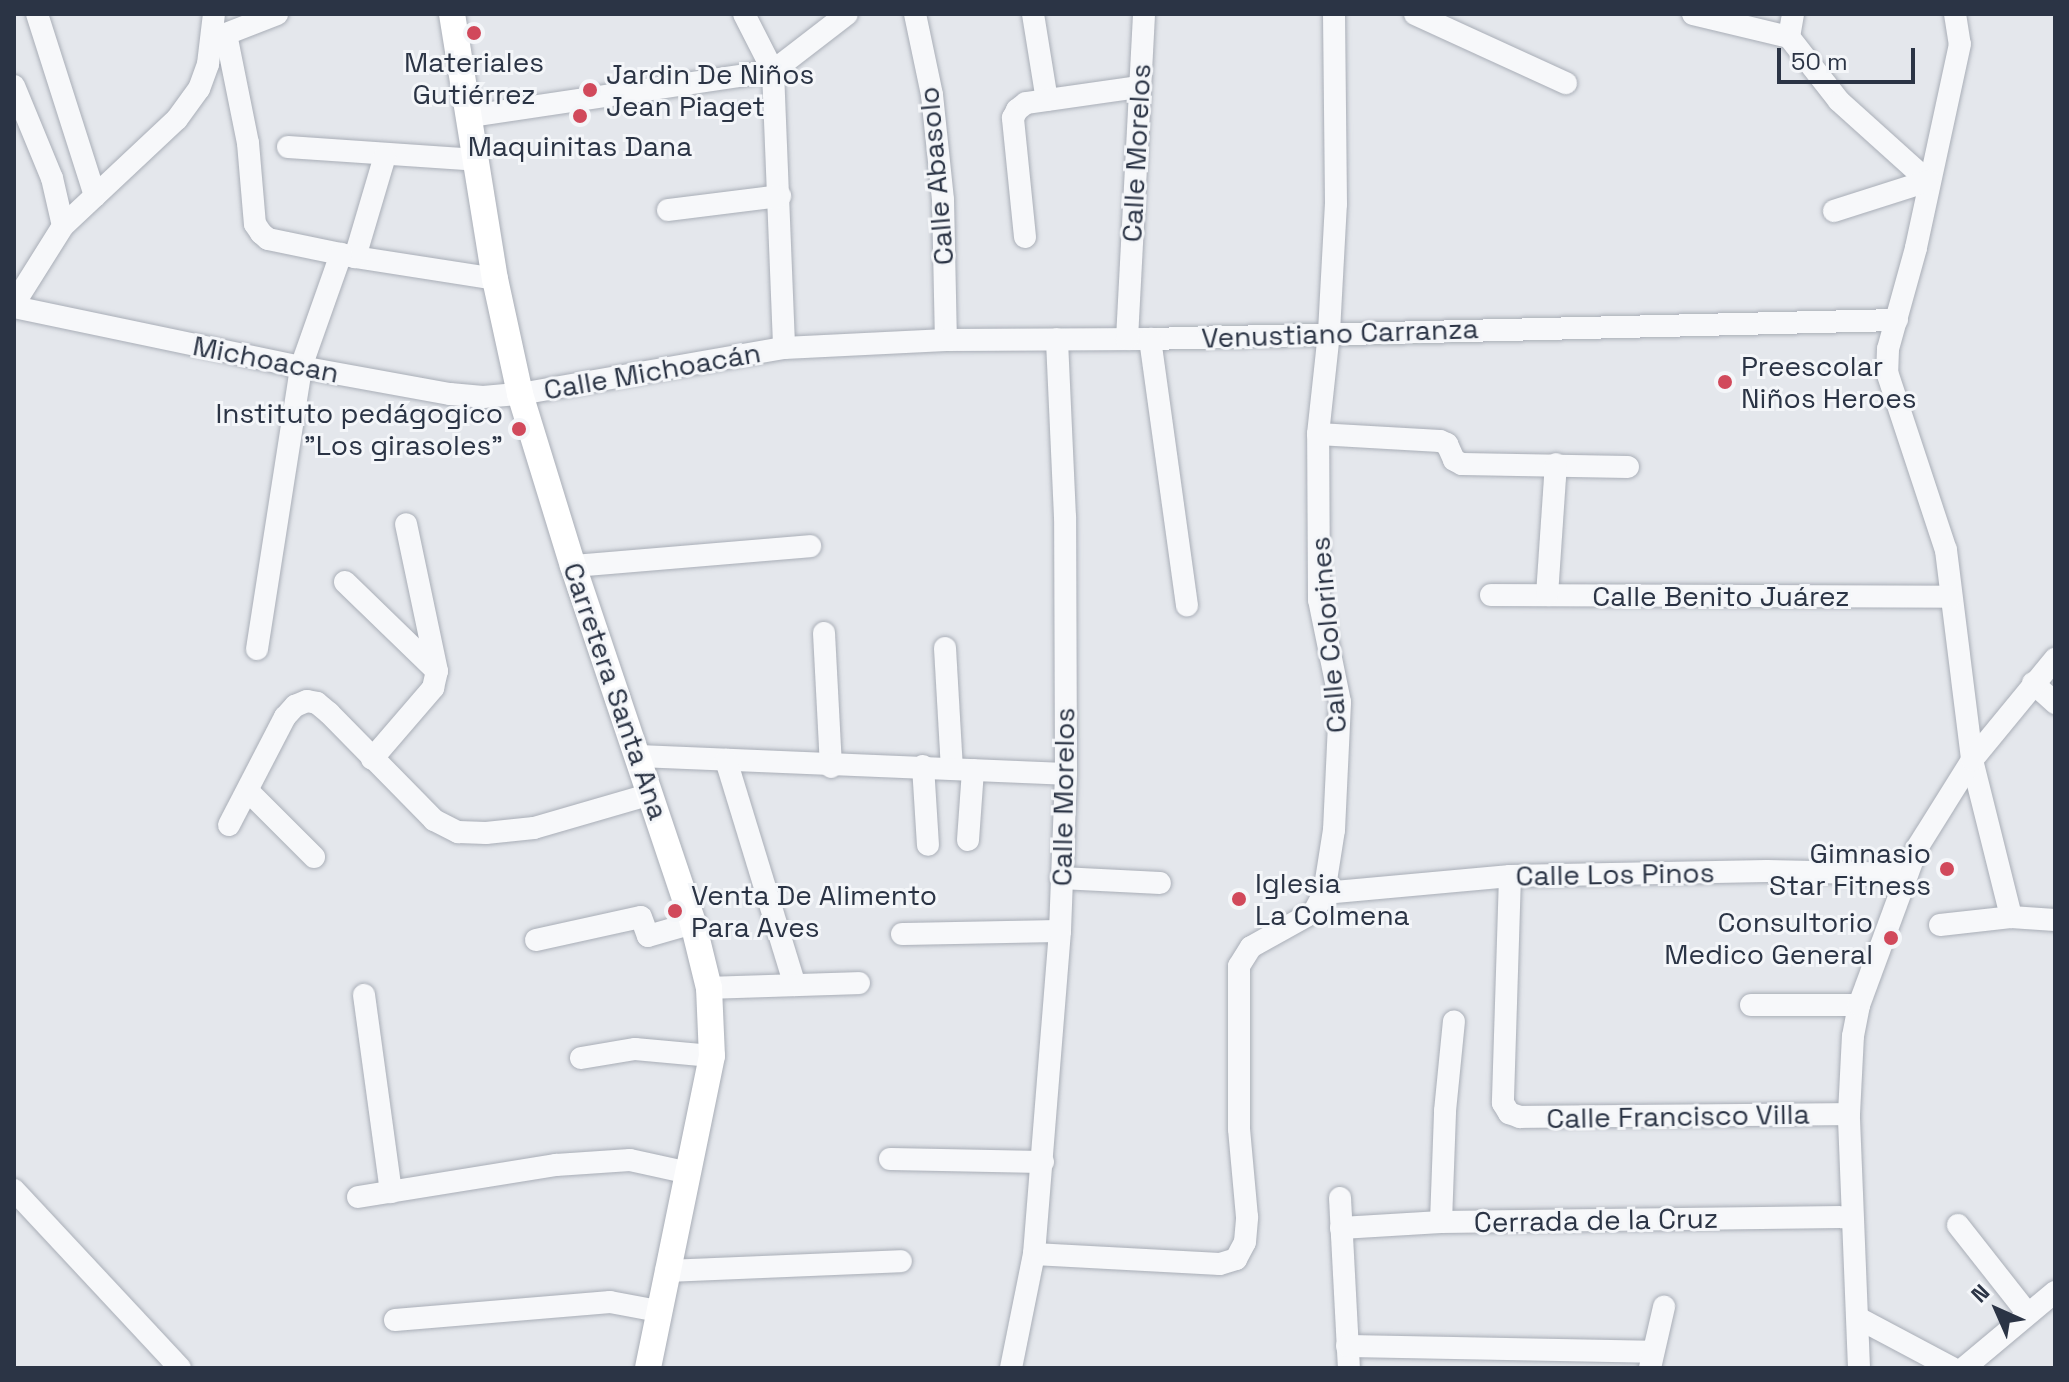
<!DOCTYPE html>
<html>
<head>
<meta charset="utf-8">
<style>
  body { margin:0 }
  #map { position:relative; width:2069px; height:1382px; overflow:hidden; background:#e4e7ec; font-family:"Space Grotesk",sans-serif }
  div>[style] { position:absolute }
  .roads { filter:drop-shadow(0 0 2px #a9aeb7) drop-shadow(0 0 2px #a9aeb7) }
  .minor>* { height:22px; margin:-11px; padding:0 11px; transform-origin:11px; border-radius:11px; background:#f7f8fa }
  .major>* { height:26px; margin:-13px; padding:0 13px; transform-origin:13px; border-radius:13px; background:#fff }
  .dots>* { width:22px; height:22px; translate:-50% -50%; box-sizing:border-box; border:4px solid #f4f6f9; border-radius:50% }
  span { translate:-50% -50%; white-space:nowrap; text-align:center; line-height:1.15; -webkit-text-stroke:6px #f4f6f9; paint-order:stroke }
  .poi-label { font-size:28px; color:#2b3445 }
  .left { translate:0 -50%; text-align:left }
  .right { translate:-100% -50%; text-align:right }
  .street-label { font-size:28px; color:#2b3445 }
  .frame { position:absolute; inset:0; border:16px solid #2b3445; pointer-events:none }
  .north { position:absolute; left:1957px; top:1270px; width:80px; height:80px; -webkit-text-stroke:6px #f4f6f9; paint-order:stroke; rotate:315deg; font-size:22px; font-weight:700; line-height:32px; text-align:center; color:#2b3445 }
  .north::after { content:''; display:block; margin:auto; width:28px; height:36px; background:#2b3445; clip-path:polygon(50% 0,100% 100%,50% 72%,0 100%) }
  .scale { position:absolute; left:1777px; top:48px; width:138px; height:36px; box-sizing:border-box; border:4px solid #2b3445; border-top:0; padding-left:10px; font-size:24px; line-height:28px; white-space:nowrap; color:#2b3445; -webkit-text-stroke:6px #f4f6f9; paint-order:stroke }
</style>
</head>
<body>
<div id="map">
  <div class="roads">
    <div class="minor">
      <div style="left:37px;top:14px;width:191px;rotate:72.3deg"></div>
      <div style="left:744px;top:14px;width:64px;rotate:63deg"></div>
      <div style="left:773px;top:71px;width:277px;rotate:87.7deg"></div>
      <div style="left:915px;top:14px;width:83px;rotate:78.1deg"></div>
      <div style="left:932px;top:95px;width:106px;rotate:84deg"></div>
      <div style="left:943px;top:200px;width:140px;rotate:88.8deg"></div>
      <div style="left:1033px;top:14px;width:87px;rotate:80.8deg"></div>
      <div style="left:1415px;top:14px;width:166px;rotate:24.6deg"></div>
      <div style="left:1693px;top:14px;width:99px;rotate:13.5deg"></div>
      <div style="left:1789px;top:37px;width:81px;rotate:52deg"></div>
      <div style="left:1839px;top:101px;width:120px;rotate:42deg"></div>
      <div style="left:1955px;top:14px;width:30px;rotate:81deg"></div>
      <div style="left:1960px;top:44px;width:209px;rotate:102.2deg"></div>
      <div style="left:1916px;top:248px;width:105px;rotate:105.5deg"></div>
      <div style="left:1888px;top:349px;width:23px;rotate:92deg"></div>
      <div style="left:1887px;top:372px;width:188px;rotate:71.7deg"></div>
      <div style="left:1946px;top:550px;width:212px;rotate:82.9deg"></div>
      <div style="left:1972px;top:760px;width:162px;rotate:76deg"></div>
      <div style="left:226px;top:34px;width:111px;rotate:78.6deg"></div>
      <div style="left:248px;top:143px;width:81px;rotate:85.1deg"></div>
      <div style="left:255px;top:224px;width:11px;rotate:56deg"></div>
      <div style="left:261px;top:233px;width:9px;rotate:41deg"></div>
      <div style="left:268px;top:239px;width:89px;rotate:11.7deg"></div>
      <div style="left:355px;top:257px;width:142px;rotate:8.9deg"></div>
      <div style="left:1789px;top:37px;width:23px;rotate:-80deg"></div>
      <div style="left:213px;top:39px;width:69px;rotate:-21.3deg"></div>
      <div style="left:14px;top:86px;width:100px;rotate:67.6deg"></div>
      <div style="left:52px;top:178px;width:49px;rotate:77.1deg"></div>
      <div style="left:471px;top:116px;width:305px;rotate:-8.5deg"></div>
      <div style="left:773px;top:71px;width:93px;rotate:-37.6deg"></div>
      <div style="left:288px;top:147px;width:189px;rotate:3.9deg"></div>
      <div style="left:668px;top:210px;width:113px;rotate:-7.1deg"></div>
      <div style="left:1834px;top:211px;width:99px;rotate:-17.7deg"></div>
      <div style="left:1025px;top:237px;width:120px;rotate:-95.8deg"></div>
      <div style="left:1013px;top:118px;width:9px;rotate:-63deg"></div>
      <div style="left:1017px;top:110px;width:11px;rotate:-38deg"></div>
      <div style="left:1026px;top:103px;width:114px;rotate:-8.1deg"></div>
      <div style="left:355px;top:257px;width:105px;rotate:-73.5deg"></div>
      <div style="left:14px;top:304px;width:92px;rotate:-57.9deg"></div>
      <div style="left:63px;top:226px;width:156px;rotate:-43.2deg"></div>
      <div style="left:177px;top:119px;width:37px;rotate:-54deg"></div>
      <div style="left:199px;top:89px;width:27px;rotate:-70deg"></div>
      <div style="left:208px;top:64px;width:50px;rotate:-83.2deg"></div>
      <div style="left:14px;top:307px;width:293px;rotate:11.8deg"></div>
      <div style="left:301px;top:367px;width:151px;rotate:10.3deg"></div>
      <div style="left:450px;top:394px;width:33px;rotate:5deg"></div>
      <div style="left:483px;top:397px;width:37px;rotate:-5deg"></div>
      <div style="left:520px;top:394px;width:268px;rotate:-9.9deg"></div>
      <div style="left:784px;top:348px;width:162px;rotate:-2.8deg"></div>
      <div style="left:946px;top:340px;width:204px;rotate:-0.3deg"></div>
      <div style="left:1150px;top:339px;width:747px;rotate:-1.46deg"></div>
      <div style="left:1127px;top:339px;width:325px;rotate:-87deg"></div>
      <div style="left:1150px;top:339px;width:269px;rotate:82.1deg"></div>
      <div style="left:1318px;top:434px;width:122px;rotate:3.3deg"></div>
      <div style="left:1440px;top:441px;width:8px;rotate:23deg"></div>
      <div style="left:1447px;top:444px;width:17px;rotate:66deg"></div>
      <div style="left:1454px;top:460px;width:9px;rotate:27deg"></div>
      <div style="left:1462px;top:464px;width:166px;rotate:1deg"></div>
      <div style="left:573px;top:566px;width:238px;rotate:-4.8deg"></div>
      <div style="left:345px;top:582px;width:128px;rotate:44.1deg"></div>
      <div style="left:1491px;top:595px;width:460px;rotate:0.2deg"></div>
      <div style="left:1547px;top:595px;width:131px;rotate:-86.1deg"></div>
      <div style="left:824px;top:633px;width:134px;rotate:87deg"></div>
      <div style="left:945px;top:648px;width:121px;rotate:86.7deg"></div>
      <div style="left:257px;top:649px;width:285px;rotate:-81.1deg"></div>
      <div style="left:301px;top:367px;width:120px;rotate:-70.5deg"></div>
      <div style="left:2033px;top:683px;width:30px;rotate:42deg"></div>
      <div style="left:638px;top:756px;width:428px;rotate:2.4deg"></div>
      <div style="left:372px;top:759px;width:94px;rotate:-49.3deg"></div>
      <div style="left:433px;top:688px;width:17px;rotate:-77deg"></div>
      <div style="left:437px;top:671px;width:150px;rotate:-101.9deg"></div>
      <div style="left:726px;top:760px;width:235px;rotate:73deg"></div>
      <div style="left:923px;top:766px;width:79px;rotate:86.4deg"></div>
      <div style="left:249px;top:792px;width:92px;rotate:45deg"></div>
      <div style="left:229px;top:825px;width:122px;rotate:-62.6deg"></div>
      <div style="left:285px;top:717px;width:15px;rotate:-48deg"></div>
      <div style="left:295px;top:706px;width:13px;rotate:-23deg"></div>
      <div style="left:307px;top:701px;width:10px;rotate:11deg"></div>
      <div style="left:317px;top:703px;width:16px;rotate:40deg"></div>
      <div style="left:329px;top:713px;width:150px;rotate:45.5deg"></div>
      <div style="left:434px;top:820px;width:27px;rotate:27deg"></div>
      <div style="left:458px;top:832px;width:28px;rotate:2deg"></div>
      <div style="left:486px;top:833px;width:48px;rotate:-5.9deg"></div>
      <div style="left:534px;top:828px;width:122px;rotate:-16.2deg"></div>
      <div style="left:968px;top:840px;width:70px;rotate:-85.9deg"></div>
      <div style="left:1510px;top:876px;width:227px;rotate:91.8deg"></div>
      <div style="left:1503px;top:1103px;width:12px;rotate:59deg"></div>
      <div style="left:1509px;top:1113px;width:12px;rotate:20deg"></div>
      <div style="left:1520px;top:1117px;width:329px;rotate:-0.5deg"></div>
      <div style="left:1061px;top:878px;width:99px;rotate:2.9deg"></div>
      <div style="left:1324px;top:893px;width:187px;rotate:-5.2deg"></div>
      <div style="left:1510px;top:876px;width:257px;rotate:-1.1deg"></div>
      <div style="left:1767px;top:871px;width:140px;rotate:1.2deg"></div>
      <div style="left:1940px;top:925px;width:71px;rotate:-6.4deg"></div>
      <div style="left:2011px;top:917px;width:44px;rotate:3.9deg"></div>
      <div style="left:902px;top:934px;width:158px;rotate:-1.1deg"></div>
      <div style="left:536px;top:940px;width:107px;rotate:-12.4deg"></div>
      <div style="left:641px;top:917px;width:20px;rotate:70deg"></div>
      <div style="left:648px;top:936px;width:47px;rotate:-16.1deg"></div>
      <div style="left:709px;top:988px;width:150px;rotate:-1.9deg"></div>
      <div style="left:364px;top:995px;width:199px;rotate:82.2deg"></div>
      <div style="left:1751px;top:1005px;width:108px"></div>
      <div style="left:581px;top:1058px;width:55px;rotate:-9.5deg"></div>
      <div style="left:635px;top:1049px;width:77px;rotate:5.2deg"></div>
      <div style="left:890px;top:1159px;width:153px;rotate:1.1deg"></div>
      <div style="left:14px;top:1190px;width:243px;rotate:47deg"></div>
      <div style="left:358px;top:1197px;width:201px;rotate:-9.2deg"></div>
      <div style="left:556px;top:1165px;width:74px;rotate:-3.9deg"></div>
      <div style="left:630px;top:1160px;width:56px;rotate:12.3deg"></div>
      <div style="left:1340px;top:1198px;width:170px;rotate:87deg"></div>
      <div style="left:1441px;top:1222px;width:111px;rotate:-87.9deg"></div>
      <div style="left:1445px;top:1111px;width:90px;rotate:-84.3deg"></div>
      <div style="left:1958px;top:1225px;width:113px;rotate:51.8deg"></div>
      <div style="left:1341px;top:1228px;width:100px;rotate:-3.4deg"></div>
      <div style="left:1441px;top:1222px;width:410px;rotate:-0.7deg"></div>
      <div style="left:1034px;top:1254px;width:186px;rotate:3.1deg"></div>
      <div style="left:1220px;top:1264px;width:17px;rotate:-17deg"></div>
      <div style="left:1236px;top:1259px;width:19px;rotate:-62deg"></div>
      <div style="left:1245px;top:1242px;width:25px;rotate:-85deg"></div>
      <div style="left:1247px;top:1217px;width:88px;rotate:-95.2deg"></div>
      <div style="left:1239px;top:1129px;width:163px;rotate:-90deg"></div>
      <div style="left:1239px;top:966px;width:22px;rotate:-58deg"></div>
      <div style="left:1251px;top:947px;width:72px;rotate:-29.1deg"></div>
      <div style="left:1314px;top:912px;width:21px;rotate:-62deg"></div>
      <div style="left:1324px;top:893px;width:64px;rotate:-81deg"></div>
      <div style="left:1334px;top:830px;width:128px;rotate:-87.3deg"></div>
      <div style="left:1340px;top:702px;width:104px;rotate:-101.6deg"></div>
      <div style="left:1319px;top:600px;width:166px;rotate:-90.3deg"></div>
      <div style="left:1318px;top:434px;width:103px;rotate:-83.8deg"></div>
      <div style="left:1329px;top:332px;width:128px;rotate:-86.9deg"></div>
      <div style="left:1336px;top:204px;width:190px;rotate:-90.6deg"></div>
      <div style="left:666px;top:1271px;width:235px;rotate:-2.4deg"></div>
      <div style="left:1858px;top:1318px;width:106px;rotate:28deg"></div>
      <div style="left:395px;top:1320px;width:216px;rotate:-4.8deg"></div>
      <div style="left:610px;top:1302px;width:49px;rotate:10.6deg"></div>
      <div style="left:1347px;top:1346px;width:306px;rotate:1.1deg"></div>
      <div style="left:1011px;top:1368px;width:116px;rotate:-78.6deg"></div>
      <div style="left:1034px;top:1254px;width:324px;rotate:-85.4deg"></div>
      <div style="left:1060px;top:931px;width:157px;rotate:-87.8deg"></div>
      <div style="left:1066px;top:774px;width:257px;rotate:-90.2deg"></div>
      <div style="left:1065px;top:517px;width:178px;rotate:-92.6deg"></div>
      <div style="left:1650px;top:1368px;width:63px;rotate:-77.1deg"></div>
      <div style="left:1859px;top:1368px;width:254px;rotate:-92.3deg"></div>
      <div style="left:1849px;top:1114px;width:78px;rotate:-87.1deg"></div>
      <div style="left:1853px;top:1036px;width:32px;rotate:-79deg"></div>
      <div style="left:1859px;top:1005px;width:167px;rotate:-69.7deg"></div>
      <div style="left:1917px;top:848px;width:104px;rotate:-58deg"></div>
      <div style="left:1972px;top:760px;width:131px;rotate:-50.6deg"></div>
      <div style="left:1964px;top:1368px;width:119px;rotate:-39.9deg"></div>
    </div>
    <div class="major">
      <div style="left:452px;top:14px;width:268px;rotate:80.8deg"></div>
      <div style="left:495px;top:279px;width:118px;rotate:77.7deg"></div>
      <div style="left:520px;top:394px;width:180px;rotate:72.9deg"></div>
      <div style="left:573px;top:566px;width:377px;rotate:71.4deg"></div>
      <div style="left:693px;top:923px;width:67px;rotate:76.2deg"></div>
      <div style="left:709px;top:988px;width:68px;rotate:87.5deg"></div>
      <div style="left:712px;top:1056px;width:318px;rotate:101.6deg"></div>
    </div>
  </div>
  <div class="dots">
    <div style="left:474px;top:33px;background:#d1495b"></div>
    <div style="left:590px;top:90px;background:#d1495b"></div>
    <div style="left:580px;top:116px;background:#d1495b"></div>
    <div style="left:1725px;top:382px;background:#d1495b"></div>
    <div style="left:519px;top:429px;background:#d1495b"></div>
    <div style="left:1947px;top:869px;background:#d1495b"></div>
    <div style="left:1239px;top:899px;background:#d1495b"></div>
    <div style="left:675px;top:911px;background:#d1495b"></div>
    <div style="left:1891px;top:938px;background:#d1495b"></div>
  </div>
  <div class="poi-label">
    <span style="left:474px;top:78px">Materiales<br>Gutiérrez</span>
    <span class="left" style="left:606px;top:90px">Jardin De Niños<br>Jean Piaget</span>
    <span style="left:580px;top:146px">Maquinitas Dana</span>
    <span class="left" style="left:1741px;top:382px">Preescolar<br>Niños Heroes</span>
    <span class="right" style="left:503px;top:429px">Instituto pedágogico<br>"Los girasoles"</span>
    <span class="right" style="left:1931px;top:869px">Gimnasio<br>Star Fitness</span>
    <span class="left" style="left:1255px;top:899px">Iglesia<br>La Colmena</span>
    <span class="left" style="left:691px;top:911px">Venta De Alimento<br>Para Aves</span>
    <span class="right" style="left:1873px;top:938px">Consultorio<br>Medico General</span>
  </div>
  <div class="street-label">
    <span style="left:1136px;top:153px;rotate:-87deg">Calle Morelos</span>
    <span style="left:936px;top:176px;rotate:-95deg">Calle Abasolo</span>
    <span style="left:1340px;top:333px;rotate:-2deg">Venustiano Carranza</span>
    <span style="left:266px;top:359px;rotate:11deg">Michoacan</span>
    <span style="left:652px;top:371px;rotate:-10deg">Calle Michoacán</span>
    <span style="left:1721px;top:596px">Calle Benito Juárez</span>
    <span style="left:1328px;top:635px;rotate:-95deg">Calle Colorines</span>
    <span style="left:616px;top:691px;rotate:71deg">Carretera Santa Ana</span>
    <span style="left:1063px;top:797px;rotate:-89deg">Calle Morelos</span>
    <span style="left:1615px;top:874px;rotate:-1deg">Calle Los Pinos</span>
    <span style="left:1678px;top:1116px;rotate:-1deg">Calle Francisco Villa</span>
    <span style="left:1596px;top:1220px;rotate:-1deg">Cerrada de la Cruz</span>
  </div>
  <div class="frame"></div>
  <div class="north">N</div>
  <div class="scale">50 m</div>
</div>
</body>
</html>
